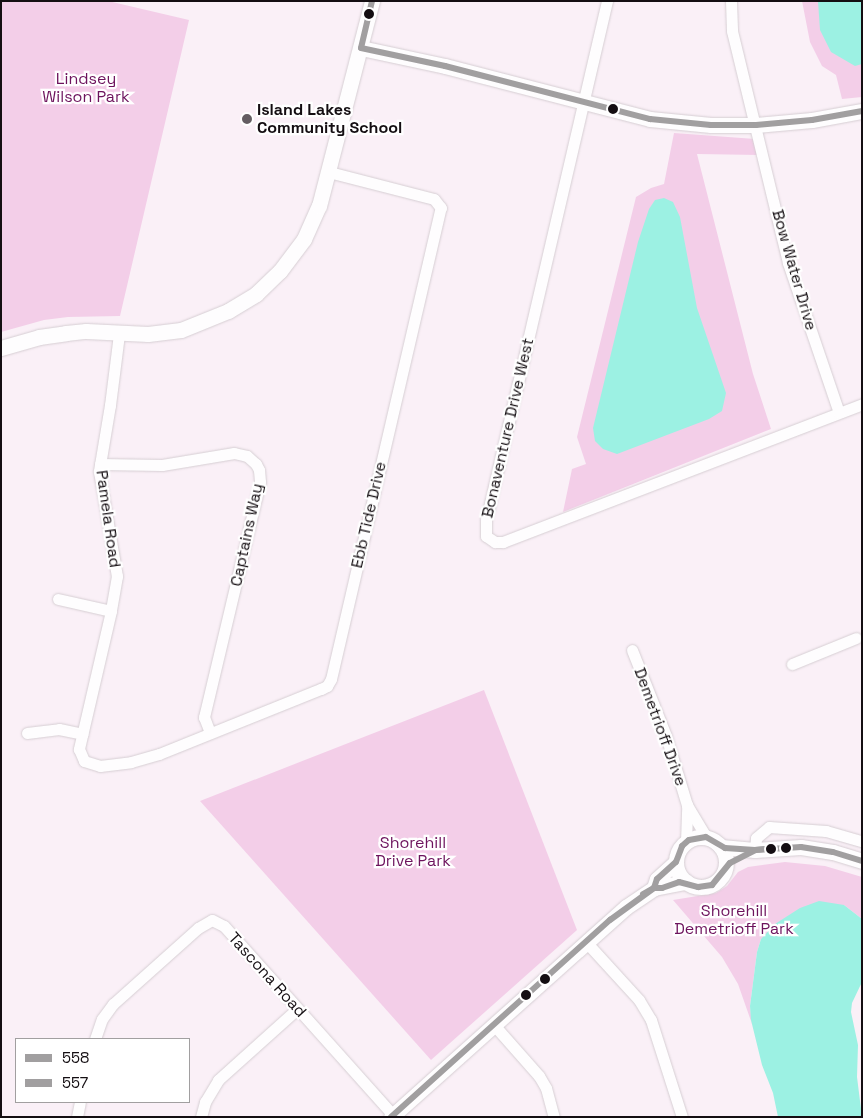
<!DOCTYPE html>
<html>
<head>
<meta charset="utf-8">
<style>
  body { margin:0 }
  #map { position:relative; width:863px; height:1118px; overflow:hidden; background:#faf0f7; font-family:"Space Grotesk",sans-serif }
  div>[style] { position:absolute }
  .green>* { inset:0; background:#f3cee8 }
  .water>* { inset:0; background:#9cf1e3 }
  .roads { filter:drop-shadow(0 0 1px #d6ced3) drop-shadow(0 0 1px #d6ced3) }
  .street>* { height:11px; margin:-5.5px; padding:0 5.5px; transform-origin:5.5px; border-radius:5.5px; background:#fefdfe }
  .secondary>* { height:15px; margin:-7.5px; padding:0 7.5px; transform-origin:7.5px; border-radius:7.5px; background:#fefdfe }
  .secondary>.ring { margin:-7.5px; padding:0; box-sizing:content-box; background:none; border:15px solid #fefdfe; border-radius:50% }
  .bus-1>* { height:6px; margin:-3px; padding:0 3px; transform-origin:3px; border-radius:3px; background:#a19fa0 }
  .bus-2>* { height:6px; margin:-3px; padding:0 3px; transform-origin:3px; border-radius:3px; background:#a19fa0 }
  .dots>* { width:14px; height:14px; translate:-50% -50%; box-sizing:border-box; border:2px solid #fff; border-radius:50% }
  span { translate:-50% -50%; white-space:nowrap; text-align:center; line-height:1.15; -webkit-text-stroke:4.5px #fff; paint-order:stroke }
  .park-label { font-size:16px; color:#6d135d }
  .poi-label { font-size:16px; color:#140e12; font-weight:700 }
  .left { translate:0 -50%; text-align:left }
  .street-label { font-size:16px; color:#140e12 }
  .frame { position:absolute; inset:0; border:2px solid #140e12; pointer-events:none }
  .legend { position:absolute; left:15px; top:1038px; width:175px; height:65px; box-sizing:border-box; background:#fff; border:1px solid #a19fa0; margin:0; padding:6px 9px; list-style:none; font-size:15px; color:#140e12 }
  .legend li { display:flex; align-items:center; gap:10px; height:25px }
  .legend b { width:25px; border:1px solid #a19fa0 }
</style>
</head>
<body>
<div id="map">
  <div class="green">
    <div style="clip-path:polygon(1px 1px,108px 1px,189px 20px,120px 316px,68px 317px,44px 320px,1px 332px)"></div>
    <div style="clip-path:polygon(802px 1px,862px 1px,862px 97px,842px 99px,836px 75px,822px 66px,810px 42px)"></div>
    <div style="clip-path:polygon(674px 133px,755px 139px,759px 155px,697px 154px,753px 374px,771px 429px,563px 512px,572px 469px,586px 464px,577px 437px,636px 197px,651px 188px,664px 184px)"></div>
    <div style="clip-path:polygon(484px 690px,577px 930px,431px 1060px,200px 801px)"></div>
    <div style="clip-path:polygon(785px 862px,825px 866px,862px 877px,862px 919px,844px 905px,761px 939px,757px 952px,750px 1006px,752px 1024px,738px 984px,722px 957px,673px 900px,716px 893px,727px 886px,738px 872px,748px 867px)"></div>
  </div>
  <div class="water">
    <div style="clip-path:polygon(818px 1px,862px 1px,862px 64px,855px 66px,831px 52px,820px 30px)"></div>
    <div style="clip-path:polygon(664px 198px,673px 202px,680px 217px,697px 308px,726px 393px,722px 411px,709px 419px,617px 454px,603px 449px,595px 441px,593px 428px,638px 242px,649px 209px,655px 200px)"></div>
    <div style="clip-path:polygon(819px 901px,844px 905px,862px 919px,862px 982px,852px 1003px,851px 1012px,858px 1045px,857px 1077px,862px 1117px,778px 1117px,773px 1093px,762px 1065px,751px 1020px,750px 1006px,757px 952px,761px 939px,775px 924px,800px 908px)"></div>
  </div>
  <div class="roads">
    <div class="street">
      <div style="left:607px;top:1px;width:533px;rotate:103.12deg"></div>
      <div style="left:486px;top:520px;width:16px;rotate:90deg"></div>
      <div style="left:486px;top:536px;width:11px;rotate:34deg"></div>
      <div style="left:495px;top:542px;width:8px"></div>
      <div style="left:503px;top:542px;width:385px;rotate:-21deg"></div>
      <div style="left:731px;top:1px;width:30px;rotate:88deg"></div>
      <div style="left:732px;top:31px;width:239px;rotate:76.4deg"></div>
      <div style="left:788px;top:263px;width:158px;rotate:71.2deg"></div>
      <div style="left:119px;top:334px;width:72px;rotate:97.2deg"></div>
      <div style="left:110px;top:405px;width:67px;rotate:99.5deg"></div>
      <div style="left:99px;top:471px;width:107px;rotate:80.3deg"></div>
      <div style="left:117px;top:576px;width:36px;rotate:100deg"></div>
      <div style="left:111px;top:611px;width:142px;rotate:103.1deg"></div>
      <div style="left:79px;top:749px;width:13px;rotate:67deg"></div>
      <div style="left:84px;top:761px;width:17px;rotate:17deg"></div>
      <div style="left:100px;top:766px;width:31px;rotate:-7deg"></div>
      <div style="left:131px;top:762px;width:29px;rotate:-16deg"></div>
      <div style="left:159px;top:754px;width:175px;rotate:-21.9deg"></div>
      <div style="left:321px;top:689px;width:7px;rotate:-27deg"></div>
      <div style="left:327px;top:686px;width:8px;rotate:-60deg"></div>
      <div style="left:331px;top:679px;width:484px;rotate:-76.9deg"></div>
      <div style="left:441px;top:208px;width:11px;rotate:-128deg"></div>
      <div style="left:434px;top:199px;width:108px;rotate:-165.6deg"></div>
      <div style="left:100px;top:464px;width:62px;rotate:0.9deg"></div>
      <div style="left:162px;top:465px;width:73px;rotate:-9.5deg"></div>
      <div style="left:234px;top:453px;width:13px;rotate:13deg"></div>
      <div style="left:247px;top:456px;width:12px;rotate:42deg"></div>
      <div style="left:256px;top:464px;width:7px;rotate:63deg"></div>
      <div style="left:259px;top:470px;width:12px;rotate:85deg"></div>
      <div style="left:260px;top:482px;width:242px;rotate:103.4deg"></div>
      <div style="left:204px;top:717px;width:17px;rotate:69deg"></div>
      <div style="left:58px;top:599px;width:54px;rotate:12.8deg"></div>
      <div style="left:632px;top:650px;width:92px;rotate:68.4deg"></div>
      <div style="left:666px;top:736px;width:72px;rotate:73.1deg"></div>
      <div style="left:687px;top:805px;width:37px;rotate:59deg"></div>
      <div style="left:792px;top:664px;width:69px;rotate:-22.1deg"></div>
      <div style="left:27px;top:733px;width:32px;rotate:-7deg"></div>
      <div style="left:59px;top:729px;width:24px;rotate:12deg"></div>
      <div style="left:686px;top:842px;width:37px;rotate:-88deg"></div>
      <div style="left:755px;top:850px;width:12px;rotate:-85deg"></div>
      <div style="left:756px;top:838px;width:17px;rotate:-40deg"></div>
      <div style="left:769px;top:827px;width:57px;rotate:4deg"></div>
      <div style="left:826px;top:831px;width:37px;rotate:16deg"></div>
      <div style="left:587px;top:943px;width:77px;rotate:47.6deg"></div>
      <div style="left:639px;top:1000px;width:23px;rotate:59deg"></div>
      <div style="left:651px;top:1020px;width:102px;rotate:72.3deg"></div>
      <div style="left:494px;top:1025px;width:68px;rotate:48.6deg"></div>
      <div style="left:539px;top:1076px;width:14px;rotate:60deg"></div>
      <div style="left:546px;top:1088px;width:30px;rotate:75deg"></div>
      <div style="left:95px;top:1039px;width:21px;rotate:-71deg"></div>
      <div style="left:102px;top:1019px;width:19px;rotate:-54deg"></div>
      <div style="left:113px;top:1004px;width:114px;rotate:-41.8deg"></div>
      <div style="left:198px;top:928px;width:16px;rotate:-30deg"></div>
      <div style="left:212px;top:920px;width:13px;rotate:27deg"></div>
      <div style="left:224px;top:926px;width:254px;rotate:48.2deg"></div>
      <div style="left:77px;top:1117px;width:15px;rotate:-79deg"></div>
      <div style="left:201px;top:1117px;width:16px;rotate:-75deg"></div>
      <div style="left:205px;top:1102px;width:26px;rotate:-59deg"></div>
      <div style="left:218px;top:1080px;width:106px;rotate:-41.9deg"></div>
    </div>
    <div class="secondary">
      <div style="left:361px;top:48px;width:86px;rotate:12.1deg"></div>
      <div style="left:445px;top:66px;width:212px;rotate:14.5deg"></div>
      <div style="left:650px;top:119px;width:61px;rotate:5.6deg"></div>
      <div style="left:711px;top:125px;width:45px"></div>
      <div style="left:756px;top:125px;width:56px;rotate:-5.1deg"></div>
      <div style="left:812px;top:120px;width:51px;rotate:-10.2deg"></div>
      <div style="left:1px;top:348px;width:40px;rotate:-16deg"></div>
      <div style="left:39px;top:337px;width:27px;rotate:-8deg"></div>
      <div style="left:66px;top:333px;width:20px;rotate:-6deg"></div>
      <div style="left:86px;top:331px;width:62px;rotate:2.8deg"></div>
      <div style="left:148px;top:334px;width:33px;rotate:-7deg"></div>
      <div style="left:181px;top:330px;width:51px;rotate:-22deg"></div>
      <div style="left:228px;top:311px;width:33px;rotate:-31deg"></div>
      <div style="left:256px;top:294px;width:33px;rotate:-44deg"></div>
      <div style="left:280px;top:271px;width:40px;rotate:-53deg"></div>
      <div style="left:304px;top:239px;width:36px;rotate:-66deg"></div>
      <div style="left:319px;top:206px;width:212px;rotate:-75.5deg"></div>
      <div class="ring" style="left:676px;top:837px;width:35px;height:35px"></div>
      <div style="left:721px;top:847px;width:34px;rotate:5deg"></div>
      <div style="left:755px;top:850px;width:46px;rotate:-3.7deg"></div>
      <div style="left:801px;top:847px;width:32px;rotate:9deg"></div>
      <div style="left:833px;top:852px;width:30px;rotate:17deg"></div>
      <div style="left:654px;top:888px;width:9px;rotate:-72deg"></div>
      <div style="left:657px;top:879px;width:25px;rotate:-42deg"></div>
      <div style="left:391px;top:1117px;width:315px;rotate:-41.8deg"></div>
      <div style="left:626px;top:907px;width:34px;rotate:-34deg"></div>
      <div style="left:654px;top:888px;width:33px;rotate:-11deg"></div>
    </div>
  </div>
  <div class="bus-1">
    <div style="left:643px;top:894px;width:13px;rotate:-29deg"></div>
    <div style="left:654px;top:888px;width:8px"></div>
    <div style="left:662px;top:888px;width:18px;rotate:-19deg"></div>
    <div style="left:679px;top:882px;width:20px;rotate:15deg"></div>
    <div style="left:698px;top:887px;width:14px;rotate:-8deg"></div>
    <div style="left:712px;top:885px;width:28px;rotate:-51deg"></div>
    <div style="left:730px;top:863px;width:28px;rotate:-27deg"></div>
    <div style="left:755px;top:850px;width:10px;rotate:-6deg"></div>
    <div style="left:391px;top:1117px;width:295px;rotate:-42deg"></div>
    <div style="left:610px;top:920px;width:54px;rotate:-36deg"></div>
    <div style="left:654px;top:888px;width:9px;rotate:-72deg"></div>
    <div style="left:657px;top:879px;width:25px;rotate:-42deg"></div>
    <div style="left:676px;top:862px;width:17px;rotate:-69deg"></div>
    <div style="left:682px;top:846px;width:9px;rotate:-41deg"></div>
    <div style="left:689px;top:840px;width:17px;rotate:-10deg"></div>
    <div style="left:706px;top:837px;width:22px;rotate:30deg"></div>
    <div style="left:725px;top:848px;width:30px;rotate:4deg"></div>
    <div style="left:755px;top:850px;width:46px;rotate:-3.7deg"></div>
    <div style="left:801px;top:847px;width:32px;rotate:9deg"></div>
    <div style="left:833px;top:852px;width:30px;rotate:17deg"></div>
  </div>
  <div class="bus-2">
    <div style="left:361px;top:48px;width:86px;rotate:12.1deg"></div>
    <div style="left:445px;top:66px;width:212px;rotate:14.5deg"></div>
    <div style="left:650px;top:119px;width:61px;rotate:5.6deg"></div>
    <div style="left:711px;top:125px;width:45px"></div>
    <div style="left:756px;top:125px;width:56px;rotate:-5.1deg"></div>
    <div style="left:812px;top:120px;width:51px;rotate:-10.2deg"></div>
    <div style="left:361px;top:48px;width:48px;rotate:-76.8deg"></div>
  </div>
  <div class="dots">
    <div style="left:369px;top:14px;background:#140e12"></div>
    <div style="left:613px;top:109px;background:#140e12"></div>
    <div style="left:247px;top:119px;background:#645d62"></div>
    <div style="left:786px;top:848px;background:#140e12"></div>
    <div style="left:771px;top:849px;background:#140e12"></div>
    <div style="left:545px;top:979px;background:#140e12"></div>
    <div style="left:526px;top:995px;background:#140e12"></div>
  </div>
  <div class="park-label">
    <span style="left:86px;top:88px">Lindsey<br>Wilson Park</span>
    <span style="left:413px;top:852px">Shorehill<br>Drive Park</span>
    <span style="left:734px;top:920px">Shorehill<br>Demetrioff Park</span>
  </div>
  <div class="poi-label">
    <span class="left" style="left:257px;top:119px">Island Lakes<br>Community School</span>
  </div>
  <div class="street-label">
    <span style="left:794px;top:270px;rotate:74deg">Bow Water Drive</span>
    <span style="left:508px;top:428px;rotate:-77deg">Bonaventure Drive West</span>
    <span style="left:369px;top:515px;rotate:-77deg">Ebb Tide Drive</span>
    <span style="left:108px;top:519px;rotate:82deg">Pamela Road</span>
    <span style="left:247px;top:535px;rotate:-78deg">Captains Way</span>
    <span style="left:660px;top:727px;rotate:70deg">Demetrioff Drive</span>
    <span style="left:267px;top:975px;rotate:48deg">Tascona Road</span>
  </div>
  <div class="frame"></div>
  <ul class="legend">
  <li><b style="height:6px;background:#a19fa0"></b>558</li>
  <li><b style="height:6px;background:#a19fa0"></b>557</li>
  </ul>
</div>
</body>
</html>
